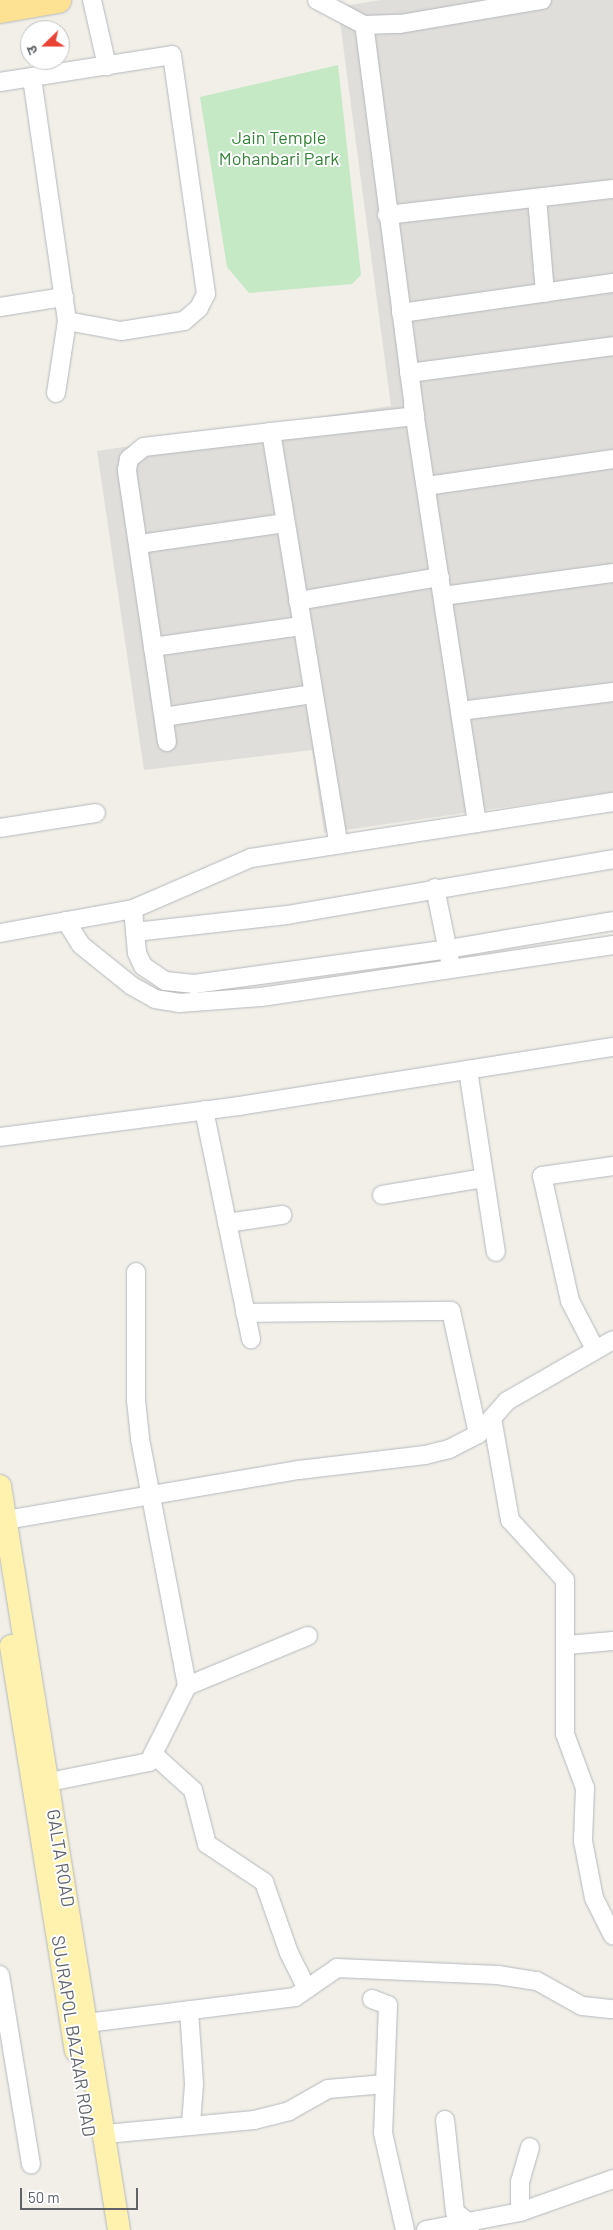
<!DOCTYPE html>
<html>
<head>
<meta charset="utf-8">
<style>
  body { margin:0 }
  #map { position:relative; width:613px; height:2230px; overflow:hidden; background:#f1efe8; font-family:Barlow,"Noto Sans Devanagari",sans-serif }
  div>[style] { position:absolute }
  .industrial>* { inset:0; background:#e0deda }
  .green>* { inset:0; background:#c5e8c5 }
  .roads { filter:drop-shadow(0 0 1px #b5b8bc) drop-shadow(0 0 1px #b5b8bc) }
  .minor>* { height:18px; margin:-9px; padding:0 9px; transform-origin:9px; border-radius:9px; background:#fff }
  .major>* { height:22px; margin:-11px; padding:0 11px; transform-origin:11px; border-radius:11px; background:#fff2af }
  .highway>* { height:26px; margin:-13px; padding:0 13px; transform-origin:13px; border-radius:13px; background:#fde293 }
  span { translate:-50% -50%; white-space:nowrap; text-align:center; line-height:1.15; -webkit-text-stroke:4px #fff; paint-order:stroke }
  .park-label { font-size:18px; color:#348238 }
  .street-label { font-size:18px; color:#5f6368 }
  .north { position:absolute; left:20px; top:20px; width:50px; height:50px; box-sizing:border-box; background:#fff; border:1px solid #bfc1c3; border-radius:50%; rotate:248deg; font-size:14px; font-weight:700; line-height:20px; text-align:center; color:#5f6368 }
  .north::after { content:''; display:block; margin:auto; width:18px; height:22px; background:#ea4335; clip-path:polygon(50% 0,100% 100%,50% 72%,0 100%) }
  .scale { position:absolute; left:20px; top:2188px; width:118px; height:22px; box-sizing:border-box; border:2px solid #5f6368; border-top:0; padding-left:6px; font-size:15px; line-height:18px; white-space:nowrap; color:#5f6368; -webkit-text-stroke:4px #fff; paint-order:stroke }
</style>
</head>
<body>
<div id="map">
  <div class="industrial">
    <div style="clip-path:polygon(381px 0,613px 0,613px 792px,324px 833px,312px 750px,144px 770px,97px 451px,391px 406px,338px 7px)"></div>
  </div>
  <div class="green">
    <div style="clip-path:polygon(338px 65px,361px 275px,352px 284px,249px 293px,227px 267px,200px 97px)"></div>
  </div>
  <div class="roads">
    <div class="minor">
      <div style="left:92px;top:0;width:68px;rotate:77.2deg"></div>
      <div style="left:317px;top:0;width:53px;rotate:28deg"></div>
      <div style="left:364px;top:25px;width:36px;rotate:-2deg"></div>
      <div style="left:400px;top:24px;width:144px;rotate:-9.6deg"></div>
      <div style="left:0;top:82px;width:174px;rotate:-8.9deg"></div>
      <div style="left:172px;top:55px;width:241px;rotate:81.9deg"></div>
      <div style="left:206px;top:294px;width:16px;rotate:117deg"></div>
      <div style="left:199px;top:308px;width:20px;rotate:139deg"></div>
      <div style="left:184px;top:321px;width:64px;rotate:171deg"></div>
      <div style="left:121px;top:331px;width:55px;rotate:-169.5deg"></div>
      <div style="left:67px;top:321px;width:246px;rotate:-98.2deg"></div>
      <div style="left:537px;top:198px;width:95px;rotate:85.2deg"></div>
      <div style="left:387px;top:215px;width:227px;rotate:-6.6deg"></div>
      <div style="left:0;top:307px;width:65px;rotate:-8.9deg"></div>
      <div style="left:401px;top:313px;width:214px;rotate:-8.1deg"></div>
      <div style="left:409px;top:373px;width:206px;rotate:-7.5deg"></div>
      <div style="left:56px;top:393px;width:73px;rotate:-81.3deg"></div>
      <div style="left:413px;top:405px;width:421px;rotate:81.3deg"></div>
      <div style="left:271px;top:432px;width:145px;rotate:-6.3deg"></div>
      <div style="left:415px;top:416px;width:394px;rotate:-97.4deg"></div>
      <div style="left:426px;top:486px;width:189px;rotate:-8.2deg"></div>
      <div style="left:139px;top:544px;width:147px;rotate:-8.2deg"></div>
      <div style="left:443px;top:596px;width:172px;rotate:-7.7deg"></div>
      <div style="left:298px;top:601px;width:144px;rotate:-9.6deg"></div>
      <div style="left:153px;top:647px;width:149px;rotate:-8.1deg"></div>
      <div style="left:460px;top:711px;width:154px;rotate:-7.1deg"></div>
      <div style="left:164px;top:717px;width:151px;rotate:-8.8deg"></div>
      <div style="left:167px;top:742px;width:275px;rotate:-98.4deg"></div>
      <div style="left:127px;top:470px;width:11px;rotate:-80deg"></div>
      <div style="left:129px;top:459px;width:19px;rotate:-39deg"></div>
      <div style="left:144px;top:447px;width:128px;rotate:-6.7deg"></div>
      <div style="left:271px;top:432px;width:416px;rotate:80.7deg"></div>
      <div style="left:0;top:828px;width:97px;rotate:-8.9deg"></div>
      <div style="left:435px;top:888px;width:75px;rotate:78.4deg"></div>
      <div style="left:133px;top:909px;width:44px;rotate:84.8deg"></div>
      <div style="left:137px;top:953px;width:14px;rotate:65deg"></div>
      <div style="left:143px;top:966px;width:27px;rotate:34deg"></div>
      <div style="left:165px;top:981px;width:29px;rotate:6deg"></div>
      <div style="left:194px;top:984px;width:256px;rotate:-7.8deg"></div>
      <div style="left:448px;top:949px;width:167px;rotate:-9.6deg"></div>
      <div style="left:66px;top:921px;width:28px;rotate:58deg"></div>
      <div style="left:81px;top:945px;width:65px;rotate:38.8deg"></div>
      <div style="left:132px;top:986px;width:26px;rotate:29deg"></div>
      <div style="left:155px;top:999px;width:24px;rotate:9deg"></div>
      <div style="left:179px;top:1003px;width:82px;rotate:-4.2deg"></div>
      <div style="left:261px;top:997px;width:356px;rotate:-8.4deg"></div>
      <div style="left:135px;top:932px;width:153px;rotate:-6.4deg"></div>
      <div style="left:287px;top:915px;width:331px;rotate:-9.7deg"></div>
      <div style="left:0;top:933px;width:135px;rotate:-10.2deg"></div>
      <div style="left:133px;top:909px;width:129px;rotate:-23.4deg"></div>
      <div style="left:251px;top:858px;width:366px;rotate:-8.8deg"></div>
      <div style="left:468px;top:1070px;width:184px;rotate:81.3deg"></div>
      <div style="left:204px;top:1110px;width:234px;rotate:78.4deg"></div>
      <div style="left:0;top:1137px;width:241px;rotate:-7.4deg"></div>
      <div style="left:239px;top:1106px;width:379px;rotate:-9deg"></div>
      <div style="left:382px;top:1195px;width:103px;rotate:-9.5deg"></div>
      <div style="left:227px;top:1223px;width:56px;rotate:-8.3deg"></div>
      <div style="left:136px;top:1272px;width:128px;rotate:90deg"></div>
      <div style="left:136px;top:1400px;width:39px;rotate:84deg"></div>
      <div style="left:140px;top:1439px;width:251px;rotate:79.2deg"></div>
      <div style="left:245px;top:1313px;width:206px;rotate:-0.6deg"></div>
      <div style="left:451px;top:1311px;width:126px;rotate:77.6deg"></div>
      <div style="left:595px;top:1349px;width:54px;rotate:-117.5deg"></div>
      <div style="left:570px;top:1301px;width:128px;rotate:-102.6deg"></div>
      <div style="left:542px;top:1176px;width:72px;rotate:-8deg"></div>
      <div style="left:492px;top:1418px;width:104px;rotate:80deg"></div>
      <div style="left:510px;top:1520px;width:81px;rotate:47.5deg"></div>
      <div style="left:565px;top:1580px;width:154px;rotate:90deg"></div>
      <div style="left:565px;top:1734px;width:58px;rotate:69.7deg"></div>
      <div style="left:585px;top:1788px;width:53px;rotate:92.2deg"></div>
      <div style="left:583px;top:1841px;width:58px;rotate:79.1deg"></div>
      <div style="left:594px;top:1898px;width:42px;rotate:63.4deg"></div>
      <div style="left:5px;top:1520px;width:298px;rotate:-9.7deg"></div>
      <div style="left:299px;top:1470px;width:127px;rotate:-6.8deg"></div>
      <div style="left:425px;top:1455px;width:25px;rotate:-14deg"></div>
      <div style="left:449px;top:1449px;width:33px;rotate:-27deg"></div>
      <div style="left:478px;top:1434px;width:44px;rotate:-48.7deg"></div>
      <div style="left:507px;top:1401px;width:122px;rotate:-29.9deg"></div>
      <div style="left:567px;top:1645px;width:46px;rotate:-5deg"></div>
      <div style="left:153px;top:1754px;width:54px;rotate:42deg"></div>
      <div style="left:193px;top:1790px;width:56px;rotate:75.5deg"></div>
      <div style="left:207px;top:1844px;width:69px;rotate:33.7deg"></div>
      <div style="left:264px;top:1882px;width:75px;rotate:70.6deg"></div>
      <div style="left:289px;top:1953px;width:40px;rotate:63.4deg"></div>
      <div style="left:49px;top:1782px;width:102px;rotate:-11.3deg"></div>
      <div style="left:149px;top:1762px;width:85px;rotate:-63.4deg"></div>
      <div style="left:187px;top:1686px;width:131px;rotate:-22.5deg"></div>
      <div style="left:0;top:1975px;width:192px;rotate:80.7deg"></div>
      <div style="left:372px;top:1999px;width:17px;rotate:21deg"></div>
      <div style="left:388px;top:2005px;width:128px;rotate:92.2deg"></div>
      <div style="left:383px;top:2133px;width:99px;rotate:77.2deg"></div>
      <div style="left:189px;top:2010px;width:74px;rotate:86.1deg"></div>
      <div style="left:194px;top:2084px;width:40px;rotate:94.3deg"></div>
      <div style="left:87px;top:2023px;width:210px;rotate:-7.1deg"></div>
      <div style="left:295px;top:1997px;width:51px;rotate:-34.6deg"></div>
      <div style="left:337px;top:1968px;width:161px;rotate:2.5deg"></div>
      <div style="left:498px;top:1975px;width:39px;rotate:9deg"></div>
      <div style="left:537px;top:1981px;width:51px;rotate:29.1deg"></div>
      <div style="left:582px;top:2006px;width:31px;rotate:6deg"></div>
      <div style="left:445px;top:2120px;width:93px;rotate:83.8deg"></div>
      <div style="left:455px;top:2212px;width:18px;rotate:38deg"></div>
      <div style="left:469px;top:2223px;width:7px;rotate:82deg"></div>
      <div style="left:106px;top:2134px;width:149px;rotate:-5.4deg"></div>
      <div style="left:254px;top:2120px;width:36px;rotate:-14deg"></div>
      <div style="left:289px;top:2111px;width:45px;rotate:-29.4deg"></div>
      <div style="left:328px;top:2089px;width:57px;rotate:-5deg"></div>
      <div style="left:520px;top:2212px;width:30px;rotate:-90deg"></div>
      <div style="left:520px;top:2182px;width:36px;rotate:-74deg"></div>
      <div style="left:426px;top:2230px;width:96px;rotate:-10.8deg"></div>
      <div style="left:520px;top:2212px;width:99px;rotate:-19.5deg"></div>
    </div>
    <div class="major">
      <div style="left:0;top:1486px;width:753px;rotate:80.91deg"></div>
      <div style="left:11px;top:1646px;width:410px;rotate:80.9deg"></div>
    </div>
    <div class="highway">
      <div style="left:0;top:10px;width:59px;rotate:-9.8deg"></div>
    </div>
  </div>
  <div class="park-label">
    <span style="left:279px;top:148px">Jain Temple<br>Mohanbari Park</span>
  </div>
  <div class="street-label">
    <span style="left:61px;top:1858px;rotate:81deg">GALTA ROAD</span>
    <span style="left:74px;top:2036px;rotate:81deg">SUJRAPOL BAZAAR ROAD</span>
  </div>
  <div class="north">उ</div>
  <div class="scale">50 m</div>
</div>
</body>
</html>
